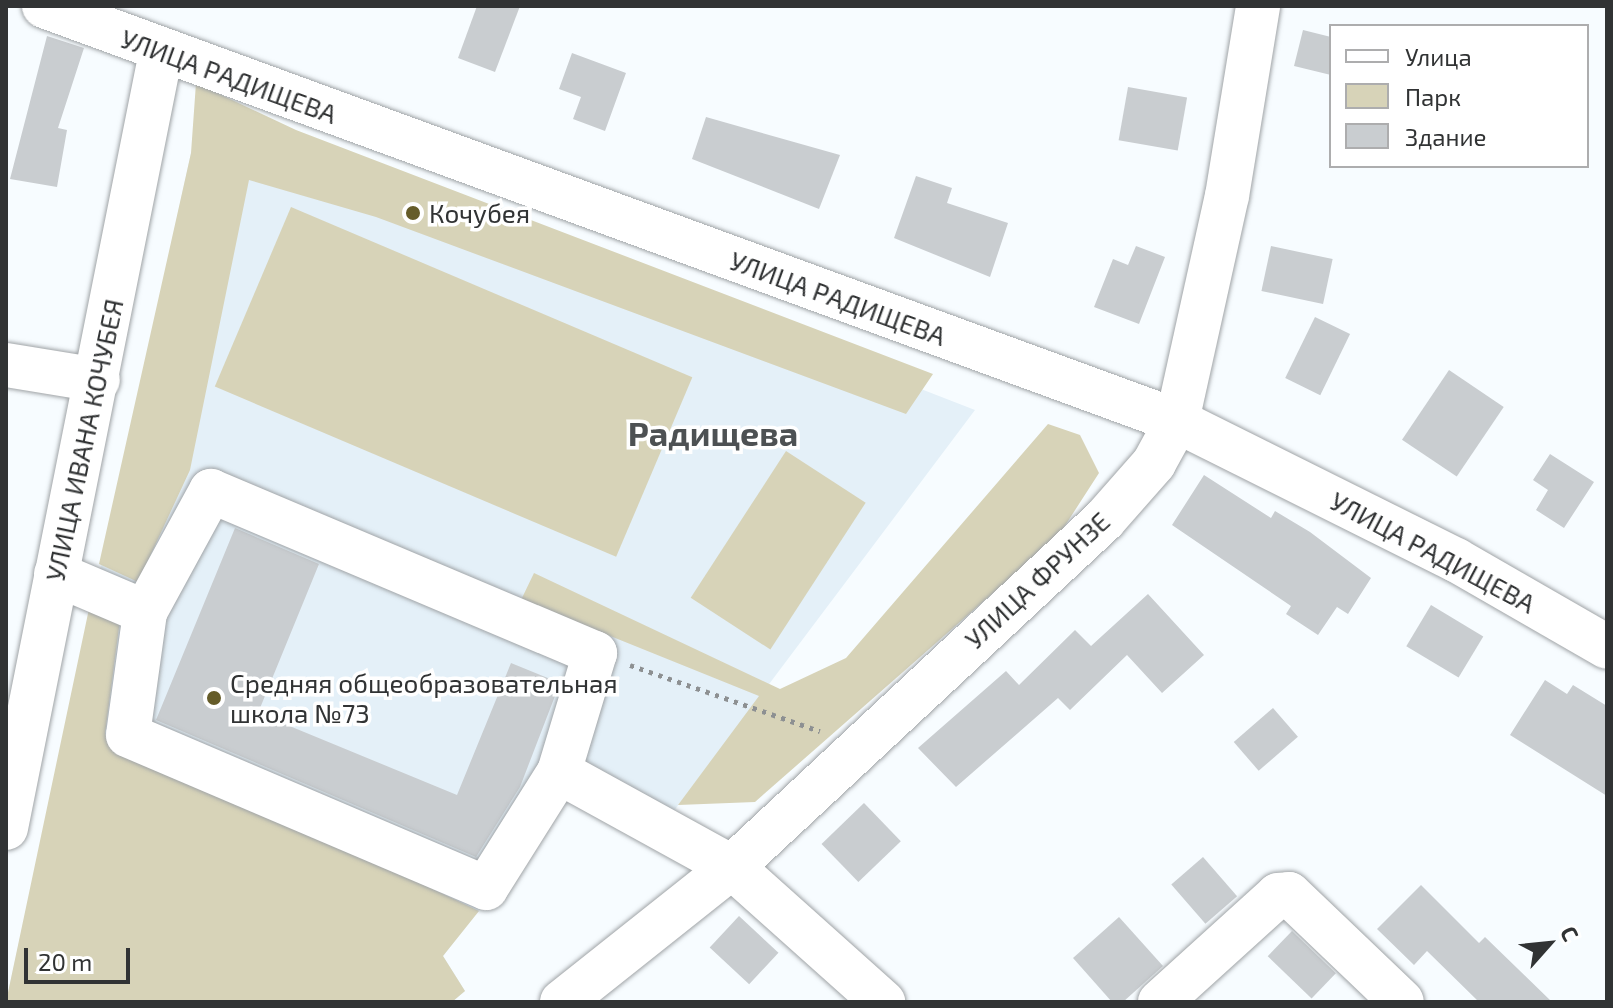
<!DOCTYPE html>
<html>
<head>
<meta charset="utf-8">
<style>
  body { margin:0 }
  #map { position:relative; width:1613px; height:1008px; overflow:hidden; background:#f7fcff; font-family:"Exo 2",sans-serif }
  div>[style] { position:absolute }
  .built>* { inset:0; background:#e4f0f8 }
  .green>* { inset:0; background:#d7d3b8; transform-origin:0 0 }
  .building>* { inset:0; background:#c9cdd0; transform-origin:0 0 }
  .path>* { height:5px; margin-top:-2.5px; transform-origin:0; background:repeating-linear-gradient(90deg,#8d9092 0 4px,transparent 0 10px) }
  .roads { filter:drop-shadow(0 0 2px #a0a4a7) drop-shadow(0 0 2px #a0a4a7) }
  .minor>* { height:44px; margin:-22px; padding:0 22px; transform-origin:22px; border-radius:22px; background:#fff }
  .major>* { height:44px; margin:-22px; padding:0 22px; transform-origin:22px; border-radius:22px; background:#fff }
  .dots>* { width:22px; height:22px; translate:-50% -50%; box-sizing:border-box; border:4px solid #fff; border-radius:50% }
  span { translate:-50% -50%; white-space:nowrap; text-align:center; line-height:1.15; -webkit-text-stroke:7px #fff; paint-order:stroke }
  .street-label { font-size:26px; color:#313334 }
  .poi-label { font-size:26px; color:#313334 }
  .left { translate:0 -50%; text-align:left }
  .district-label { font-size:34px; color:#4d5153; font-weight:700 }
  .frame { position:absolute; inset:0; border:8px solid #313334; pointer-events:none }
  .legend { position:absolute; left:1329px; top:24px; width:260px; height:144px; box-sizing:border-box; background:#fff; border:2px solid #adadae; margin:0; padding:10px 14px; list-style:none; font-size:24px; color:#313334 }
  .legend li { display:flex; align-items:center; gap:16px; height:40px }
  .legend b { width:40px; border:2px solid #adadae }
  .north { position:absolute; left:1509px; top:904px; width:80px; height:80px; -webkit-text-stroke:6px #fff; paint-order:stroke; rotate:63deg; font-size:22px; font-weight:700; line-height:32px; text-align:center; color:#313334 }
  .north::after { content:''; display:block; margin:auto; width:28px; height:36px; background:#313334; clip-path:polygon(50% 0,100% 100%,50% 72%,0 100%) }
  .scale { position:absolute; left:24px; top:948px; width:106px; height:36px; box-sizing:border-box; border:4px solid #313334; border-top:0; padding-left:10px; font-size:24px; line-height:28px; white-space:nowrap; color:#313334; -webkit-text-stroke:6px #fff; paint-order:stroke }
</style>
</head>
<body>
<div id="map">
  <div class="built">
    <div style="clip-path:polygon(211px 113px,975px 410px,652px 840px,570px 794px,443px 956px,465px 991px,452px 1002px,6px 1002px,191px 153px)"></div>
  </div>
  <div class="green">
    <div style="clip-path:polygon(196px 83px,296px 130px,933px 374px,906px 414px,376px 217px,249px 180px,190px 470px,138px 582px,99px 564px,191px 153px)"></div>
    <div style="left:291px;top:207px;width:436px;height:195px;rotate:23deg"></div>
    <div style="clip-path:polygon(1048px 424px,1080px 435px,1099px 473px,1059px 535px,755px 802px,678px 805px,759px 696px,521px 600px,534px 573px,780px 689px,846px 658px)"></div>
    <div style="left:786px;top:451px;width:95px;height:175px;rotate:33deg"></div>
    <div style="clip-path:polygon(90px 604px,120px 620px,105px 734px,479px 911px,443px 956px,465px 991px,452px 1002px,6px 1002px)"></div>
  </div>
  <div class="building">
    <div style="clip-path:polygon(477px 6px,520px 6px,495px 72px,458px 58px)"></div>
    <div style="clip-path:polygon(1303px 30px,1331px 37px,1331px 75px,1294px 66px)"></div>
    <div style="clip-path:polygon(47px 36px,84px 48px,58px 128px,67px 130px,57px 187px,10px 179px)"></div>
    <div style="clip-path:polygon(572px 53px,626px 73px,605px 131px,573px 119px,581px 97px,559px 89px)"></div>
    <div style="left:1128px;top:87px;width:60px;height:54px;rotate:10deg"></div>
    <div style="clip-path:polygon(706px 117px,840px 155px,819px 209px,692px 159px)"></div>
    <div style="clip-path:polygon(916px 176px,952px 188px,947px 203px,1008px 223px,990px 277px,894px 238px)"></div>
    <div style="clip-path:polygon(1136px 246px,1165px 257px,1139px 324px,1094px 307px,1113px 259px,1128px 265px)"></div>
    <div style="left:1271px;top:246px;width:63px;height:46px;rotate:12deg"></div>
    <div style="left:1315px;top:317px;width:39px;height:68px;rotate:26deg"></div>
    <div style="left:1449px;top:370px;width:66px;height:84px;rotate:34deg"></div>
    <div style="clip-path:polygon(1550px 454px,1594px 482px,1564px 528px,1536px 510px,1548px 490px,1533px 480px)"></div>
    <div style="clip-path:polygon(1204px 475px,1271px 518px,1275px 511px,1310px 532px,1371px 578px,1348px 614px,1337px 607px,1318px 635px,1286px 614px,1291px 606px,1172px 525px)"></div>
    <div style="clip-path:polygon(235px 528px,319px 564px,258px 713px,457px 795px,511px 663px,560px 683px,520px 787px,476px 857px,156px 720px)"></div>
    <div style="clip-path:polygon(1148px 594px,1204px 655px,1162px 693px,1127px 655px,1070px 710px,1058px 698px,956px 787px,918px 748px,1006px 671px,1019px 685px,1075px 630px,1091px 646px)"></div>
    <div style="left:1431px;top:605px;width:61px;height:48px;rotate:31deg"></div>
    <div style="clip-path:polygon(1545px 680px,1567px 694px,1573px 685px,1607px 706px,1607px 796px,1510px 735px)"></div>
    <div style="left:1273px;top:708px;width:38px;height:52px;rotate:49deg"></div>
    <div style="left:864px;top:803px;width:53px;height:59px;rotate:46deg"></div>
    <div style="left:1203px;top:857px;width:52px;height:42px;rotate:49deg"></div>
    <div style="clip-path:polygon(1421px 885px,1479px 943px,1485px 937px,1552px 1002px,1479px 1002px,1427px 951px,1414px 965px,1377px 929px)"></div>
    <div style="left:739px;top:916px;width:54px;height:43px;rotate:43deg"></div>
    <div style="clip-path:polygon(1119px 917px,1163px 966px,1123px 1002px,1112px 1002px,1073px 958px)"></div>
    <div style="left:1292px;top:931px;width:61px;height:35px;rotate:44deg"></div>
  </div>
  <div class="path">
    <div style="left:630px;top:665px;width:201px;rotate:19.2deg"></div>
  </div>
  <div class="roads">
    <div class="minor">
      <div style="left:6px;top:365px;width:93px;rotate:9.3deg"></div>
      <div style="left:56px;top:574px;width:97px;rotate:23.1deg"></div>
      <div style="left:145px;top:612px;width:138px;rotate:-61.4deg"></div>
      <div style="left:211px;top:491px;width:417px;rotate:22.9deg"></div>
      <div style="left:595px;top:653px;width:124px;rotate:106.8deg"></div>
      <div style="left:559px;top:772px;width:137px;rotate:122.2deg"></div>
      <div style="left:486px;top:888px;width:389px;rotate:-156.9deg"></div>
      <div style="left:128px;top:735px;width:124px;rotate:-82.1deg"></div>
      <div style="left:559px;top:772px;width:197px;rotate:28.8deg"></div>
      <div style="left:732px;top:867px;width:203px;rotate:41.8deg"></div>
      <div style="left:6px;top:828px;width:791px;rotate:-78.7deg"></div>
      <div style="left:562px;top:1002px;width:217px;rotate:-38.5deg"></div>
      <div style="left:732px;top:867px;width:509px;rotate:-43.01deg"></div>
      <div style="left:1104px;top:520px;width:76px;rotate:-48.7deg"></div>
      <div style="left:1154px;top:463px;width:48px;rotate:-61.3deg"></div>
      <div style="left:1177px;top:421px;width:230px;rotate:-77.5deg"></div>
      <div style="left:1227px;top:196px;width:193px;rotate:-80.7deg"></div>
      <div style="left:1160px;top:1002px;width:159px;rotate:-42.2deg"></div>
      <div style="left:1278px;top:895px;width:11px;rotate:-5deg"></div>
      <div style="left:1289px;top:894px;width:156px;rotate:43.7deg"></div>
    </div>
    <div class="major">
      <div style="left:44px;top:6px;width:1207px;rotate:20.12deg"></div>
      <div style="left:1177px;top:421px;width:312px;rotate:26.5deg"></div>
      <div style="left:1456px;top:560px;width:174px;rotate:29.9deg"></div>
    </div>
  </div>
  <div class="dots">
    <div style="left:413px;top:213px;background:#655c29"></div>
    <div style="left:214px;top:698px;background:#655c29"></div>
  </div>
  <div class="street-label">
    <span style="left:229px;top:76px;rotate:20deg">УЛИЦА РАДИЩЕВА</span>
    <span style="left:838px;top:298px;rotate:20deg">УЛИЦА РАДИЩЕВА</span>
    <span style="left:84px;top:440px;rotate:-78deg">УЛИЦА ИВАНА КОЧУБЕЯ</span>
    <span style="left:1433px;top:552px;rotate:28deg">УЛИЦА РАДИЩЕВА</span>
    <span style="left:1037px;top:580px;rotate:-43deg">УЛИЦА ФРУНЗЕ</span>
  </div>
  <div class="poi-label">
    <span class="left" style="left:429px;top:213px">Кочубея</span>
    <span class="left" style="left:230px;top:698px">Средняя общеобразовательная<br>школа №73</span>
  </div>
  <div class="district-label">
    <span style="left:713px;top:433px">Радищева</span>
  </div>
  <div class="frame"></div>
  <ul class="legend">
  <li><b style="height:10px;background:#fff"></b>Улица</li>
  <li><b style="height:22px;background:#d7d3b8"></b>Парк</li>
  <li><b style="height:22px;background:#c9cdd0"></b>Здание</li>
  </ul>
  <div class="north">С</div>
  <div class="scale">20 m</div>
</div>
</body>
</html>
